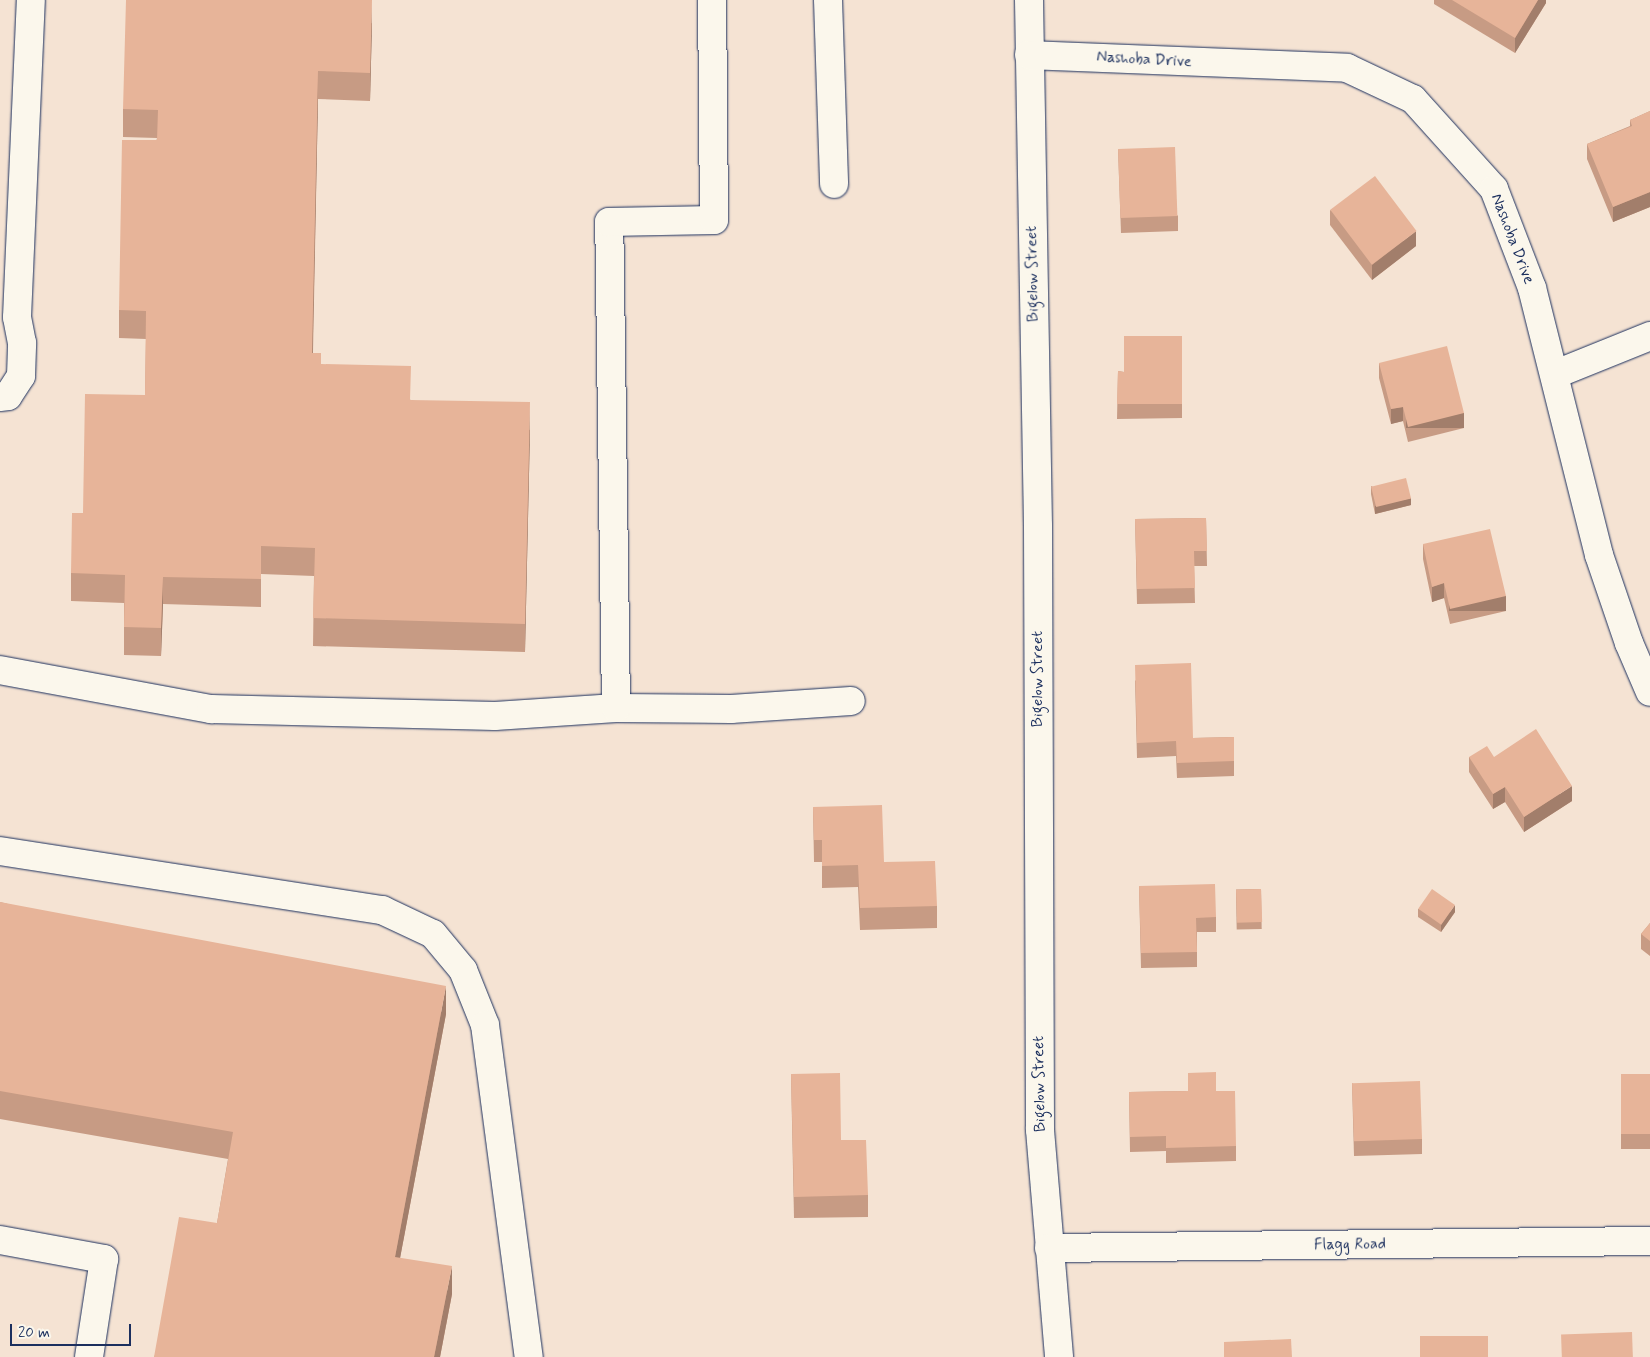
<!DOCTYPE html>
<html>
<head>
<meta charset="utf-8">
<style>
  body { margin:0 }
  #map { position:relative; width:1650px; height:1357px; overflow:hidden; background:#f5e3d3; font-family:Mynerve,sans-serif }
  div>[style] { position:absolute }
  .roads { filter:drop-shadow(0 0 1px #1b2f5e) drop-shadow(0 0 1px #1b2f5e) }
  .minor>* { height:28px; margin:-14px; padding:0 14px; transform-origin:14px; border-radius:14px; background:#fbf7ec }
  .wall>* { inset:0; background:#c79b84; transform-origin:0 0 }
  .shaded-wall>* { inset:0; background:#a27e6b; transform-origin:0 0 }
  .building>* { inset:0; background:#e7b499; transform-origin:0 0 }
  span { translate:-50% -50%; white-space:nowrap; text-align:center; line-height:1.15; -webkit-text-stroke:4px #fbf7ec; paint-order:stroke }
  .street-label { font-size:16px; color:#1b2f5e }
  .scale { position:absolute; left:10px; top:1324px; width:121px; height:22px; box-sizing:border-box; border:2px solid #1b2f5e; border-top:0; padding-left:6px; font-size:15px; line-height:18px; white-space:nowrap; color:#1b2f5e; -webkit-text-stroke:4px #fbf7ec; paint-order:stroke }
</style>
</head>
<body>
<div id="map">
  <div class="roads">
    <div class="minor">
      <div style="left:828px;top:0;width:184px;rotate:88.1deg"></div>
      <div style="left:1029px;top:0;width:526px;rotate:89.02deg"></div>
      <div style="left:1038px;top:526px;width:604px;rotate:89.81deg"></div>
      <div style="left:1040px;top:1130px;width:228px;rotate:85.2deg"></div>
      <div style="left:1029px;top:55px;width:318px;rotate:2.3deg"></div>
      <div style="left:1347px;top:68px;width:73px;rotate:25.2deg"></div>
      <div style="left:1413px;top:99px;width:121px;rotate:48deg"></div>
      <div style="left:1494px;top:189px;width:106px;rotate:69deg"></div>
      <div style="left:1532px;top:288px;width:275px;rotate:75.9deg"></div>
      <div style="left:1599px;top:555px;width:93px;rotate:71.2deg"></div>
      <div style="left:1629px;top:643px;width:53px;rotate:66.8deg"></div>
      <div style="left:1556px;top:374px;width:101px;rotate:-22deg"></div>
      <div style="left:0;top:397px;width:8px;rotate:-7deg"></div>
      <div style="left:8px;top:396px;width:24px;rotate:-57deg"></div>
      <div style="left:21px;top:376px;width:33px;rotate:-88deg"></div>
      <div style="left:22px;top:343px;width:26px;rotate:-101deg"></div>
      <div style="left:17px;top:317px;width:317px;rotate:-87.5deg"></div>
      <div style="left:0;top:670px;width:215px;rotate:10.5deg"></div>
      <div style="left:211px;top:709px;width:284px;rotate:1.4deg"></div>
      <div style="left:495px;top:716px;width:121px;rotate:-3.8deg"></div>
      <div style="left:616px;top:708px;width:115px;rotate:0.5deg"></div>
      <div style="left:731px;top:709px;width:120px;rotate:-3.8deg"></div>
      <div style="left:616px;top:708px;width:486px;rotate:-90.8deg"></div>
      <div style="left:609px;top:222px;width:105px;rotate:-1.1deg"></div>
      <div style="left:714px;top:220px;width:220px;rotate:-90.5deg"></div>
      <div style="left:0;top:851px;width:387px;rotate:8.8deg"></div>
      <div style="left:382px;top:910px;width:56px;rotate:25.2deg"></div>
      <div style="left:433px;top:934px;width:47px;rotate:50.2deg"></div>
      <div style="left:463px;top:970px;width:59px;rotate:68.2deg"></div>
      <div style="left:485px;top:1025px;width:335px;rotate:82.5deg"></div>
      <div style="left:0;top:1240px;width:106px;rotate:10.4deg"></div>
      <div style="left:104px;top:1259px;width:99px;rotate:98.7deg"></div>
      <div style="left:1049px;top:1248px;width:601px;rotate:-0.67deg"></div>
    </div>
  </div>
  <div class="wall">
    <div style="clip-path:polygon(1434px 0,1546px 0,1546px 3px,1515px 53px,1434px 4px)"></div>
    <div style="clip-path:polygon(372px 23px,370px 101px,318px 99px,313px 353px,321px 364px,411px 400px,530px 430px,525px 652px,313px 646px,314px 576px,261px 574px,261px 607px,163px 604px,161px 656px,124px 655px,124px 603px,71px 601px,71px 573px,83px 513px,145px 395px,146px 339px,119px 338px,119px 310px,157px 138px,123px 137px,123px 109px)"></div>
    <div style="clip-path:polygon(1650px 111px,1650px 207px,1613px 222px,1587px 159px,1587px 144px,1630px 126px,1630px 120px)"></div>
    <div style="clip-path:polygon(1118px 149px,1178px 216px,1178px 231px,1121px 233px)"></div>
    <div style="clip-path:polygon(1330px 210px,1416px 246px,1372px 280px,1330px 225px)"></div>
    <div style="clip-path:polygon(1182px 336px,1182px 418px,1117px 419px,1118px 371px,1124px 372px)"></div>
    <div style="clip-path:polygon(1379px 363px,1464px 428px,1408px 442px,1403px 421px,1391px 424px,1379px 378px)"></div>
    <div style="clip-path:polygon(1371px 486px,1411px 505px,1375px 514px,1371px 494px)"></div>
    <div style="clip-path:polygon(1206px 518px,1207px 566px,1194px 566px,1195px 603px,1137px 604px,1135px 519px)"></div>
    <div style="clip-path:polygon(1423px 544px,1506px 611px,1450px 624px,1444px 598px,1432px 602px,1423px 559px)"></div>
    <div style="clip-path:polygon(1135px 680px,1193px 738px,1234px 737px,1234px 776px,1177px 778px,1176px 756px,1137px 758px)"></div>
    <div style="clip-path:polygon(1469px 757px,1494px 757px,1572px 801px,1524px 832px,1505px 802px,1493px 809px,1469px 772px)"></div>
    <div style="clip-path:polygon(813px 807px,884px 862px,937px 906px,937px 928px,860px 930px,858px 887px,822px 888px,822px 862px,814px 862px)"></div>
    <div style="clip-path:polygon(1139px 886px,1216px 917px,1216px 932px,1197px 932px,1197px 967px,1141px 968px)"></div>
    <div style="left:1261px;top:889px;width:40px;height:25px;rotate:89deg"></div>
    <div style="clip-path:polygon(0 902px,446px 1014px,400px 1258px,452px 1294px,440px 1357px,154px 1357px,217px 1223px,228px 1159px,0 1119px)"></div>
    <div style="clip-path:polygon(1418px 909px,1455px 912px,1441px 932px,1418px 917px)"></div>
    <div style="clip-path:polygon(1650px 923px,1650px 956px,1641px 949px,1641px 934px)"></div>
    <div style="clip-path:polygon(1188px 1073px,1216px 1091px,1236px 1146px,1236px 1161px,1166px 1163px,1166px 1151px,1130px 1152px,1129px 1092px,1188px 1091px)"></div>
    <div style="clip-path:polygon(791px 1074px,841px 1140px,868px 1195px,868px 1217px,794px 1218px)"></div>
    <div style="left:1650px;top:1074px;width:75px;height:29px;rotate:90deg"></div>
    <div style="clip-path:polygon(1352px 1083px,1422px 1139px,1422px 1154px,1354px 1156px)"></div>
  </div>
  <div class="shaded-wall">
    <div style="clip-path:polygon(372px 0,372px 23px,370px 101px,370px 73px)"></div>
    <div style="clip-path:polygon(1538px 0,1546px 0,1546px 3px,1515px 53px,1515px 38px)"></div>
    <div style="clip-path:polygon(318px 71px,318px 99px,312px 381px,312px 353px)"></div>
    <div style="clip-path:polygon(1650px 192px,1650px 207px,1613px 222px,1613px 207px)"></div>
    <div style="clip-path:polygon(1416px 231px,1416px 246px,1372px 280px,1372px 265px)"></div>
    <div style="clip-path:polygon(530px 402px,530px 430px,525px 652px,525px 624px)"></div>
    <div style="clip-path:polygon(1403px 407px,1403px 421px,1391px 424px,1391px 409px)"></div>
    <div style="left:1464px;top:413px;width:15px;height:58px;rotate:90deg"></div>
    <div style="clip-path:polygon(1411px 498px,1411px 505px,1375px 514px,1375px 506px)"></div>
    <div style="clip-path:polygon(163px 577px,163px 604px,161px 656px,161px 628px)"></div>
    <div style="clip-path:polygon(1444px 583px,1444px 598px,1432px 602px,1432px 587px)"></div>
    <div style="left:1506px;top:596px;width:15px;height:57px;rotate:90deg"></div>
    <div style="clip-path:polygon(1572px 786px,1572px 801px,1524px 832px,1524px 817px)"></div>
    <div style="clip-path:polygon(1505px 787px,1505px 802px,1493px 809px,1493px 794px)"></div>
    <div style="clip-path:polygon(1455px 905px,1455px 912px,1441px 932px,1441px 925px)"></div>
    <div style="clip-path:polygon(446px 986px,446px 1014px,395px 1285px,395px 1257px)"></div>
    <div style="clip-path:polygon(452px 1266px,452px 1294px,440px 1357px,434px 1357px)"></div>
  </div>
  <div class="building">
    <div style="clip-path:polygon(126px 0,372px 0,370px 73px,318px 71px,312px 353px,321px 353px,321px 364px,411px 366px,410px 400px,530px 402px,525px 624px,313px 618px,315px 548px,261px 546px,261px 579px,163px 577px,161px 628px,124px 627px,125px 575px,71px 573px,72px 513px,83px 513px,85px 394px,145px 395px,146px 311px,119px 310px,122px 140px,157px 140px,158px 110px,123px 109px)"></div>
    <div style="clip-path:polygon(1452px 0,1538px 0,1515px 38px)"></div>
    <div style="clip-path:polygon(1650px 111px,1650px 192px,1613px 207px,1587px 144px,1632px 126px,1630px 120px)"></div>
    <div style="left:1175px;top:147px;width:69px;height:57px;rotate:88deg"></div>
    <div style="left:1375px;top:176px;width:69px;height:56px;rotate:53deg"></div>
    <div style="clip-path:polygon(1124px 336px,1182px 336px,1182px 404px,1117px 404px,1118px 371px,1124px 372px)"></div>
    <div style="clip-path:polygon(1447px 346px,1464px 413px,1408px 427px,1403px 407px,1391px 409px,1379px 363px)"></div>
    <div style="left:1406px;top:478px;width:21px;height:36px;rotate:76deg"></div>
    <div style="clip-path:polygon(1206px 518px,1207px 551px,1194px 551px,1195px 588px,1137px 589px,1135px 519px)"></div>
    <div style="clip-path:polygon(1490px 529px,1506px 596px,1450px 609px,1444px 583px,1432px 587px,1423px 544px)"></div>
    <div style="clip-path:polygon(1191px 663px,1193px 738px,1234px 737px,1234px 761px,1177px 763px,1176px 741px,1137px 743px,1135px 665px)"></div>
    <div style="clip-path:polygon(1536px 729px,1572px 786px,1524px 817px,1505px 787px,1493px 794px,1469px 757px,1487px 746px,1494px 757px)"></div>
    <div style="clip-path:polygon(882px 805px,884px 862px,935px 861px,937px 906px,860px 908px,858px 865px,822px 866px,822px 840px,814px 840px,813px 807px)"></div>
    <div style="clip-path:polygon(1215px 884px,1216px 917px,1196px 918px,1197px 952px,1141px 953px,1139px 886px)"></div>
    <div style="left:1261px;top:889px;width:33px;height:25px;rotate:88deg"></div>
    <div style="left:1432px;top:889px;width:28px;height:24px;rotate:35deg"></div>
    <div style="clip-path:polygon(0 902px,446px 986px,395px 1257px,452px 1266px,434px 1357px,154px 1357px,179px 1217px,217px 1223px,233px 1132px,0 1091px)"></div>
    <div style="clip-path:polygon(1650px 923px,1650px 941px,1641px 934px)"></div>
    <div style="clip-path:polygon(1216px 1072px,1216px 1091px,1235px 1091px,1236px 1146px,1166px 1148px,1166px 1136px,1130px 1137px,1129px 1092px,1188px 1091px,1188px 1073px)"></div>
    <div style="clip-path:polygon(840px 1073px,841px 1140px,866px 1140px,868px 1195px,794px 1197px,791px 1074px)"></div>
    <div style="left:1650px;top:1074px;width:60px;height:29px;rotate:90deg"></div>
    <div style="left:1420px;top:1081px;width:58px;height:68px;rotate:88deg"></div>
    <div style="left:1632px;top:1332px;width:25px;height:71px;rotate:88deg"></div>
    <div style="left:1420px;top:1336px;width:68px;height:21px"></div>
    <div style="clip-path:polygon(1291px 1339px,1292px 1357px,1224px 1357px,1224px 1342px)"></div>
  </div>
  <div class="street-label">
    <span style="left:1144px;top:60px;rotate:3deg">Nashoba Drive</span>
    <span style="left:1512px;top:239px;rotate:69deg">Nashoba Drive</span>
    <span style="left:1033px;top:274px;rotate:-91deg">Bigelow Street</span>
    <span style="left:1038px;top:679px;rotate:-90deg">Bigelow Street</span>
    <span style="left:1040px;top:1084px;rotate:-91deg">Bigelow Street</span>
    <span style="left:1350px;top:1245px;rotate:-1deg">Flagg Road</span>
  </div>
  <div class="scale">20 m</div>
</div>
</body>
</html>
